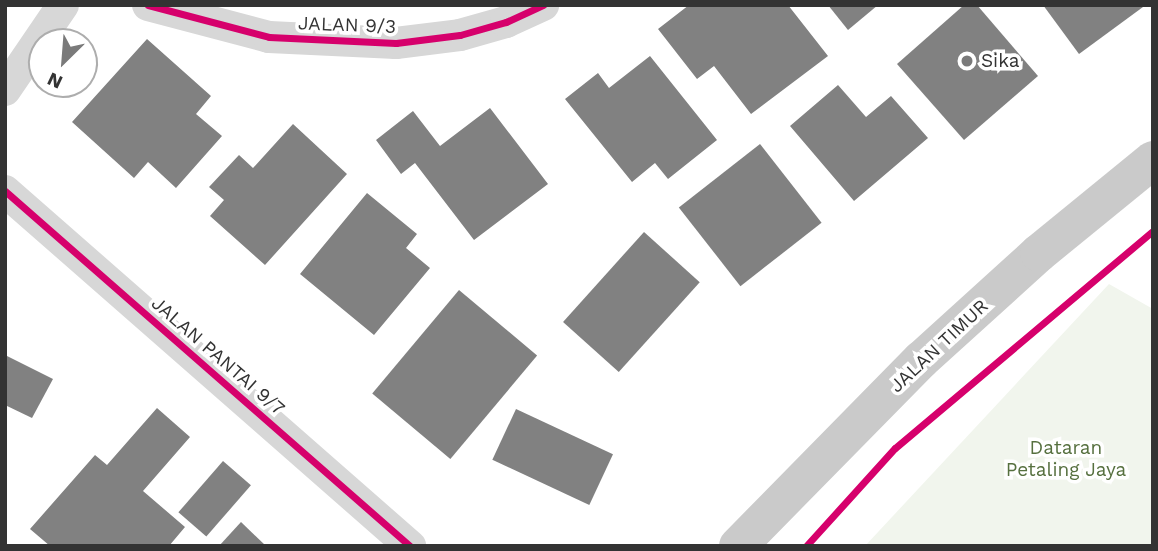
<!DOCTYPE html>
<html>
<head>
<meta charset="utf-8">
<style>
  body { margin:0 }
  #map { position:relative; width:1158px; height:551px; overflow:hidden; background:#fff; font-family:"Work Sans",sans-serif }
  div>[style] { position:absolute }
  .green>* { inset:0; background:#f1f5ed }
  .building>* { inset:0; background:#818181; transform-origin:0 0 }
  .street>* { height:32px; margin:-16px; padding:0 16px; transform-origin:16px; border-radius:16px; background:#d7d7d7 }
  .primary>* { height:38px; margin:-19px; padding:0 19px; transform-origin:19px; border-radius:19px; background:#cacaca }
  .cycleway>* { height:7px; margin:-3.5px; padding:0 3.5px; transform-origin:3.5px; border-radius:3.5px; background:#d6006c }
  .dots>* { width:19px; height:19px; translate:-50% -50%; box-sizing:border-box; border:4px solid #fff; border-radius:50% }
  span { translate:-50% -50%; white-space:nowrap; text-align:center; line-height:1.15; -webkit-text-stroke:7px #fff; paint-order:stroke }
  .street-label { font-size:19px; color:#333 }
  .poi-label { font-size:19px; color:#333 }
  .left { translate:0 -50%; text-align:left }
  .park-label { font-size:19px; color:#56703f }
  .frame { position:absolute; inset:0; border:7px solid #333; pointer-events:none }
  .north { position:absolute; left:28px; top:28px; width:70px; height:70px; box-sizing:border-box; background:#fff; border:2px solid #adadad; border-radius:50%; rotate:205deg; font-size:19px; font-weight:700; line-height:28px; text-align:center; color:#333 }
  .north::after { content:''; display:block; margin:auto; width:24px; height:32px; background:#7a7a7a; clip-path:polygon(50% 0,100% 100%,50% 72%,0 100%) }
</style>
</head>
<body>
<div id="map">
  <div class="green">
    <div style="clip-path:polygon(1109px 284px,1153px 309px,1153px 546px,865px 546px)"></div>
  </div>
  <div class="building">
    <div style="clip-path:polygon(689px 5px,788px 5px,828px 56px,751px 114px,714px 66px,697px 79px,658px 29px)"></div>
    <div style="clip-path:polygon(828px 5px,878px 5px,848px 30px)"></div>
    <div style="clip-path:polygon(964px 5px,977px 5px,1038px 76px,964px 140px,897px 64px)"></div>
    <div style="clip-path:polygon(1043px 5px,1142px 5px,1143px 7px,1079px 54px)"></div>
    <div style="clip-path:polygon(147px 39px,211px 96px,196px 114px,222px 136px,176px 188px,148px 162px,134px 178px,72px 122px)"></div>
    <div style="clip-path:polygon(650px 56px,717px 140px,668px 179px,655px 163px,632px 182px,565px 99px,598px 73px,609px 88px)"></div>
    <div style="clip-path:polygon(838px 85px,866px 117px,891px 96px,928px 138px,854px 201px,790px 126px)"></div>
    <div style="clip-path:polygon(490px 108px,548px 184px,474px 240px,415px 163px,401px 174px,376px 140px,413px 111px,440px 146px)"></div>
    <div style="clip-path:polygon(293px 124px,347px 174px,265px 265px,210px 216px,224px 200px,209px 187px,239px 155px,253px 168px)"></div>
    <div style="left:760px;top:144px;width:100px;height:103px;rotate:52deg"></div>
    <div style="clip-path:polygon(367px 193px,417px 234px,406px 248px,430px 268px,374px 335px,300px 274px)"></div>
    <div style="left:644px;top:232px;width:75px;height:121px;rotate:42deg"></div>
    <div style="left:459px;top:290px;width:102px;height:135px;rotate:40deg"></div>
    <div style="clip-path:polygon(5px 355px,53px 379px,32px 418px,5px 405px)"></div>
    <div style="clip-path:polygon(157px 408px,190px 437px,143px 491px,185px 527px,169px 546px,50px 546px,30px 529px,95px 455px,107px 465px)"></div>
    <div style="left:516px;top:409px;width:107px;height:56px;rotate:25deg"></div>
    <div style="left:223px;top:461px;width:37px;height:68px;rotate:41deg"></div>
    <div style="clip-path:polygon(241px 522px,266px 546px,219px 546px)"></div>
  </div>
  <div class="street">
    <div style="left:148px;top:5px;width:125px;rotate:14.8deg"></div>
    <div style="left:269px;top:37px;width:127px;rotate:2.7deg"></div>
    <div style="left:396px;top:43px;width:64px;rotate:-7.1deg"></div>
    <div style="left:460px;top:35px;width:48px;rotate:-15.8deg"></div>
    <div style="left:506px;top:22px;width:41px;rotate:-24.7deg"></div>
    <div style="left:5px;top:90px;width:103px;rotate:-55.7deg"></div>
    <div style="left:5px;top:191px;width:539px;rotate:41.24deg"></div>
  </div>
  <div class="primary">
    <div style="left:738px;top:546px;width:261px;rotate:-45.5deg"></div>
    <div style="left:921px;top:360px;width:159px;rotate:-42.2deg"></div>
    <div style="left:1039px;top:253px;width:147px;rotate:-39.2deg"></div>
  </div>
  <div class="cycleway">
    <div style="left:148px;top:5px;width:125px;rotate:14.8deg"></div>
    <div style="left:269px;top:37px;width:127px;rotate:2.7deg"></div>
    <div style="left:396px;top:43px;width:64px;rotate:-7.1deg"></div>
    <div style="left:460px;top:35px;width:48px;rotate:-15.8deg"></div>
    <div style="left:506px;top:22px;width:41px;rotate:-24.7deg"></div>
    <div style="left:5px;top:191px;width:539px;rotate:41.24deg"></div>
    <div style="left:806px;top:546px;width:132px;rotate:-47.8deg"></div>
    <div style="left:895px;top:448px;width:337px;rotate:-40.1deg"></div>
  </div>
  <div class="dots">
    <div style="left:967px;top:61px;background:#7a7a7a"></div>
  </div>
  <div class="street-label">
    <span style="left:347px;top:25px;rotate:2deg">JALAN 9/3</span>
    <span style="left:939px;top:346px;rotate:-43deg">JALAN TIMUR</span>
    <span style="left:218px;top:356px;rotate:41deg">JALAN PANTAI 9/7</span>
  </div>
  <div class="poi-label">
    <span class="left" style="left:981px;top:61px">Sika</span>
  </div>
  <div class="park-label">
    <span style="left:1066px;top:459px">Dataran<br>Petaling Jaya</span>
  </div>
  <div class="frame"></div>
  <div class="north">N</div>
</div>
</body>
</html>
